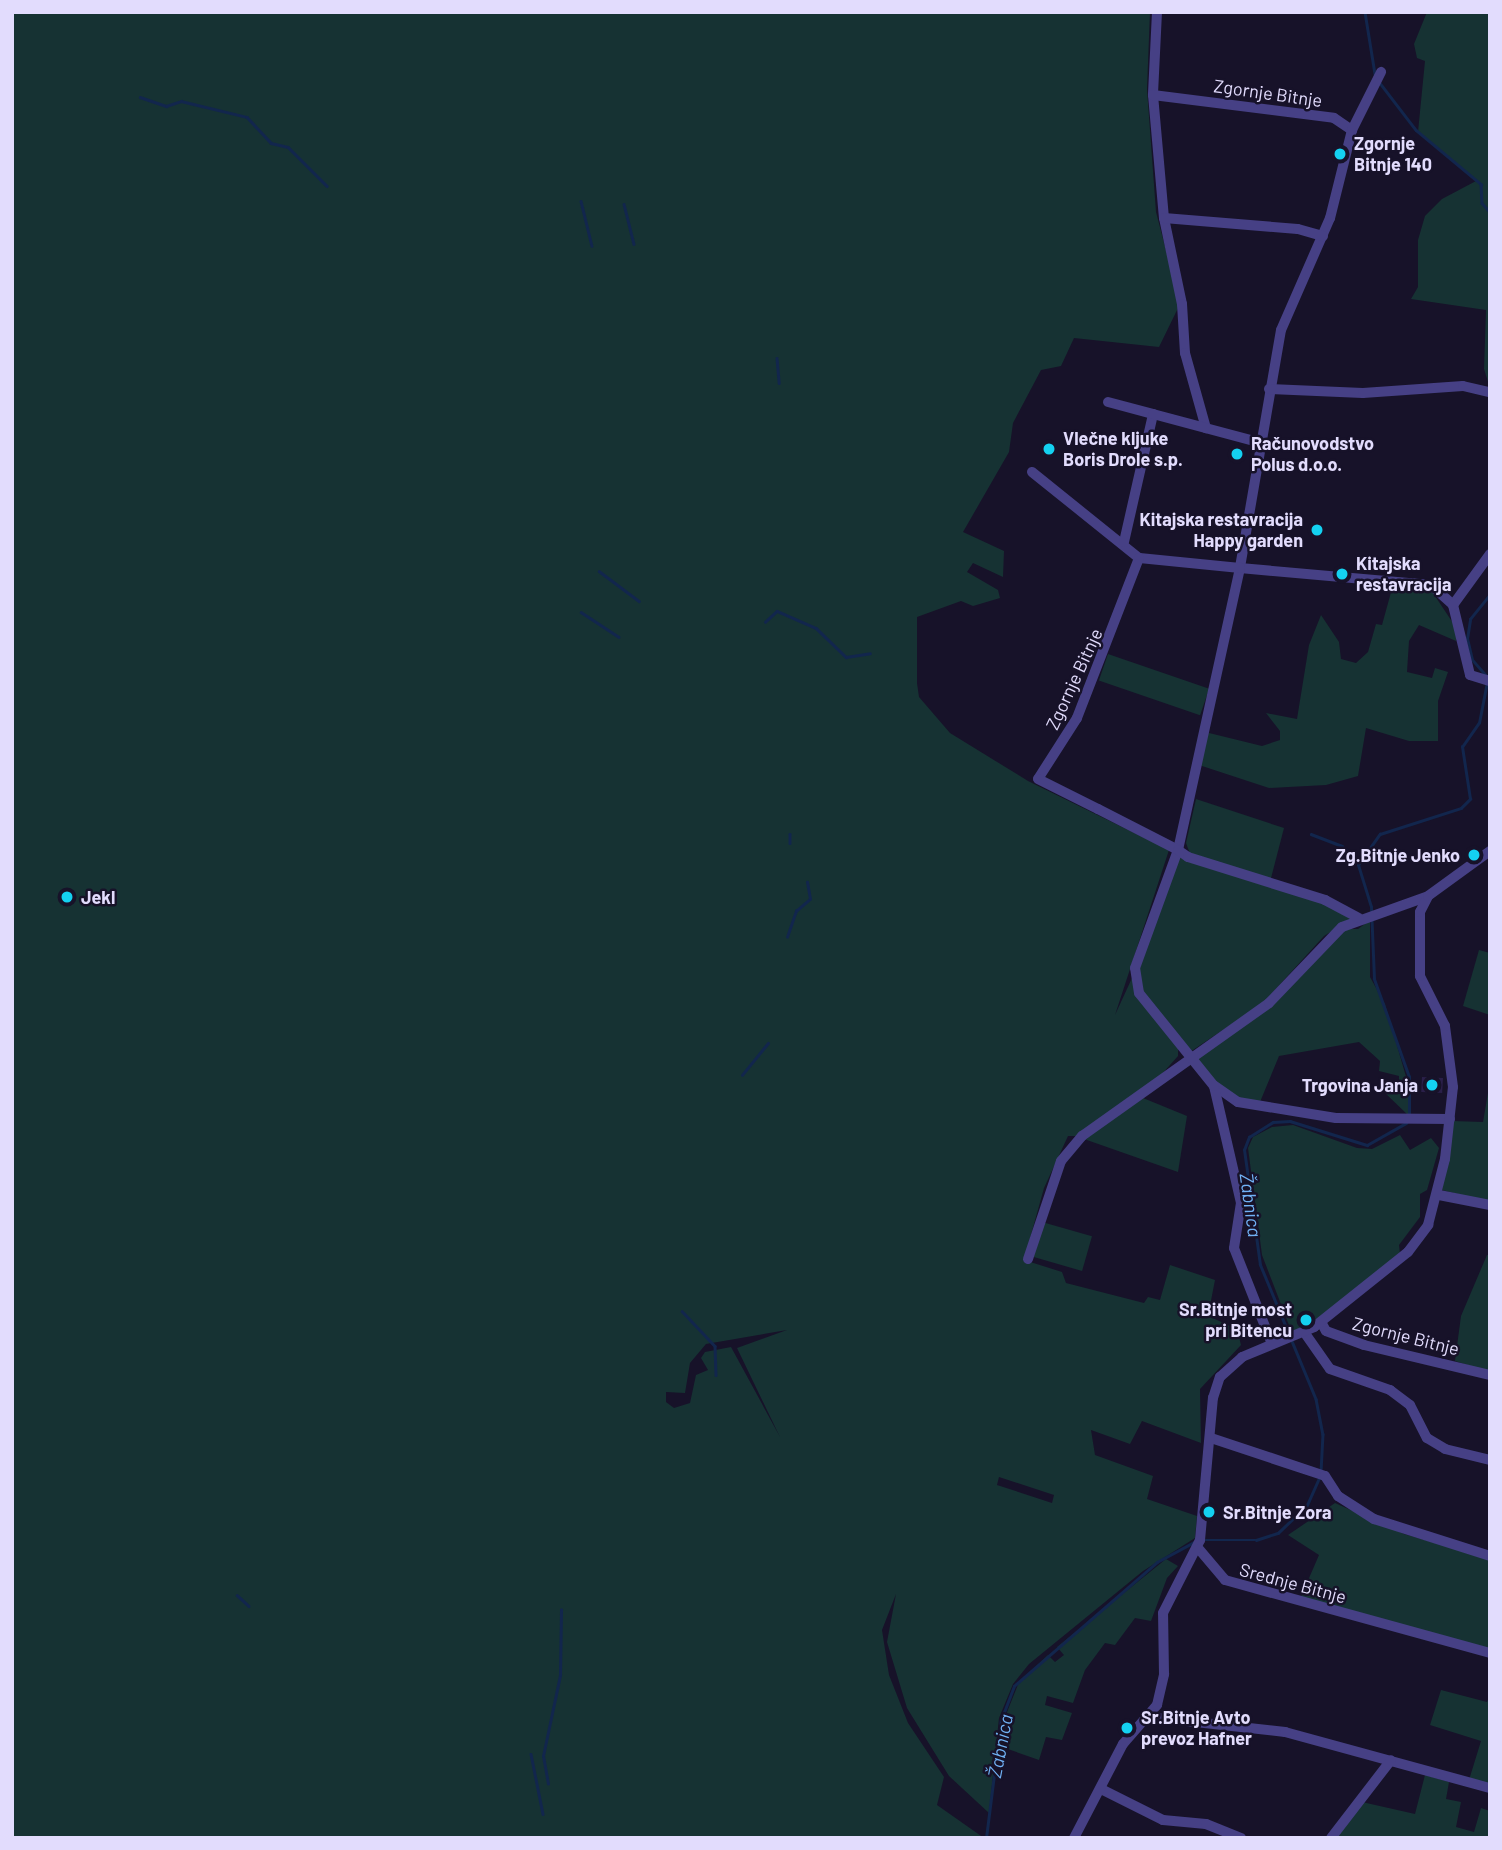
<!DOCTYPE html>
<html>
<head>
<meta charset="utf-8">
<style>
  body { margin:0 }
  #map { position:relative; width:1502px; height:1850px; overflow:hidden; background:#171229; font-family:Barlow,sans-serif }
  div>[style] { position:absolute }
  .green>* { inset:0; background:#163233; transform-origin:0 0 }
  .stream>* { height:2.5px; margin:-1.25px; padding:0 1.25px; transform-origin:1.25px; border-radius:1.25px; background:#12264d }
  .building>* { inset:0; background:#2a1f49; transform-origin:0 0 }
  .minor>* { height:10px; margin:-5px; padding:0 5px; transform-origin:5px; border-radius:5px; background:#464085 }
  .dots>* { width:19px; height:19px; translate:-50% -50%; box-sizing:border-box; border:4px solid #171229; border-radius:50% }
  span { translate:-50% -50%; white-space:nowrap; text-align:center; line-height:1.15; -webkit-text-stroke:5px #171229; paint-order:stroke }
  .street-label { font-size:18px; color:#e2dcfd }
  .poi-label { font-size:18px; color:#e2dcfd; font-weight:700 }
  .left { translate:0 -50%; text-align:left }
  .right { translate:-100% -50%; text-align:right }
  .water-label { font-size:19px; color:#71b2f6; font-style:italic }
  .frame { position:absolute; inset:0; border:14px solid #e2dcfd; pointer-events:none }
</style>
</head>
<body>
<div id="map">
  <div class="green">
    <div style="clip-path:polygon(evenodd,12px 12px,1150px 12px,1147px 89px,1156px 212px,1180px 304px,1159px 347px,1074px 338px,1061px 366px,1041px 370px,1013px 423px,1009px 452px,963px 532px,1004px 551px,1003px 577px,973px 563px,967px 572px,998px 590px,1000px 598px,973px 606px,961px 601px,917px 617px,917px 683px,919px 697px,950px 733px,1028px 781px,1169px 850px,1115px 1015px,1132px 978px,1178px 1048px,1178px 1056px,1161px 1075px,1077px 1136px,1068px 1136px,1044px 1188px,1024px 1260px,1062px 1272px,1066px 1283px,1144px 1303px,1148px 1297px,1160px 1300px,1170px 1265px,1215px 1280px,1208px 1316px,1237px 1329px,1241px 1345px,1200px 1389px,1201px 1443px,1142px 1421px,1130px 1444px,1091px 1430px,1095px 1455px,1153px 1476px,1147px 1499px,1197px 1516px,1195px 1538px,1143px 1571px,1029px 1664px,1013px 1684px,999px 1718px,989px 1813px,949px 1776px,907px 1708px,887px 1642px,896px 1594px,882px 1630px,889px 1675px,908px 1723px,944px 1777px,937px 1805px,984px 1838px,12px 1838px,12px 12px,787px 1330px,737px 1348px,780px 1437px,731px 1347px,705px 1352px,701px 1358px,708px 1370px,696px 1375px,690px 1403px,674px 1408px,666px 1402px,666px 1392px,685px 1393px,690px 1363px,706px 1344px,787px 1330px,12px 12px,999px 1477px,1054px 1495px,1052px 1503px,997px 1485px,999px 1477px)"></div>
    <div style="clip-path:polygon(1427px 12px,1490px 12px,1490px 388px,1484px 369px,1486px 310px,1411px 299px,1418px 287px,1418px 240px,1425px 216px,1442px 199px,1476px 181px,1418px 132px,1425px 61px,1417px 58px,1414px 44px)"></div>
    <div style="clip-path:polygon(1393px 585px,1431px 590px,1457px 629px,1456px 641px,1419px 625px,1409px 641px,1407px 672px,1432px 678px,1435px 668px,1448px 672px,1438px 701px,1438px 741px,1409px 741px,1366px 728px,1358px 776px,1326px 785px,1269px 788px,1199px 765px,1205px 732px,1262px 746px,1280px 740px,1280px 731px,1266px 713px,1297px 719px,1309px 645px,1321px 615px,1339px 642px,1341px 659px,1356px 663px,1368px 652px,1376px 624px,1382px 625px)"></div>
    <div style="left:1108px;top:654px;width:107px;height:28px;rotate:19deg"></div>
    <div style="clip-path:polygon(1196px 799px,1284px 828px,1270px 882px,1190px 854px,1186px 843px)"></div>
    <div style="clip-path:polygon(1178px 855px,1341px 910px,1351px 919px,1324px 936px,1263px 1003px,1190px 1052px,1141px 992px,1137px 968px)"></div>
    <div style="clip-path:polygon(1370px 920px,1370px 977px,1385px 1004px,1407px 1080px,1410px 1117px,1384px 1092px,1385px 1082px,1399px 1083px,1399px 1076px,1379px 1071px,1380px 1061px,1359px 1042px,1279px 1056px,1260px 1102px,1238px 1099px,1215px 1085px,1195px 1056px,1271px 1005px,1345px 929px,1358px 929px)"></div>
    <div style="clip-path:polygon(1479px 950px,1490px 953px,1490px 1015px,1463px 1006px)"></div>
    <div style="clip-path:polygon(1490px 1081px,1490px 1202px,1442px 1190px,1452px 1121px,1483px 1122px)"></div>
    <div style="clip-path:polygon(1143px 1098px,1187px 1116px,1178px 1172px,1084px 1139px)"></div>
    <div style="clip-path:polygon(1293px 1125px,1357px 1148px,1372px 1149px,1400px 1135px,1410px 1150px,1431px 1138px,1439px 1148px,1427px 1190px,1420px 1194px,1420px 1217px,1399px 1245px,1400px 1254px,1315px 1322px,1292px 1333px,1262px 1255px,1248px 1148px,1253px 1137px,1272px 1127px)"></div>
    <div style="left:1042px;top:1222px;width:52px;height:36px;rotate:16deg"></div>
    <div style="clip-path:polygon(1487px 1255px,1490px 1255px,1490px 1372px,1455px 1361px,1461px 1316px)"></div>
    <div style="clip-path:polygon(1335px 1503px,1404px 1534px,1490px 1559px,1490px 1651px,1300px 1599px,1319px 1555px,1288px 1535px)"></div>
    <div style="clip-path:polygon(1166px 1559px,1178px 1566px,1167px 1578px,1151px 1621px,1135px 1618px,1115px 1645px,1105px 1643px,1085px 1670px,1073px 1703px,1047px 1696px,1045px 1705px,1072px 1713px,1062px 1740px,1046px 1737px,1039px 1760px,1002px 1747px,1005px 1717px,1019px 1682px,1048px 1655px,1055px 1662px,1064px 1655px,1057px 1647px)"></div>
    <div style="clip-path:polygon(1441px 1690px,1487px 1702px,1490px 1695px,1490px 1785px,1469px 1780px,1481px 1741px,1430px 1725px)"></div>
    <div style="clip-path:polygon(1425px 1775px,1449px 1782px,1446px 1799px,1461px 1802px,1456px 1827px,1474px 1832px,1481px 1808px,1490px 1811px,1490px 1838px,1335px 1838px,1362px 1802px,1415px 1814px)"></div>
  </div>
  <div class="stream">
    <div style="left:1365px;top:12px;width:63px;rotate:80.8deg"></div>
    <div style="left:1380px;top:83px;width:59px;rotate:52.5deg"></div>
    <div style="left:1416px;top:130px;width:85px;rotate:39.7deg"></div>
    <div style="left:1481px;top:184px;width:19px;rotate:87deg"></div>
    <div style="left:1482px;top:203px;width:12px;rotate:48deg"></div>
    <div style="left:140px;top:97px;width:28px;rotate:19deg"></div>
    <div style="left:166px;top:106px;width:16px;rotate:-18deg"></div>
    <div style="left:181px;top:101px;width:68px;rotate:13.6deg"></div>
    <div style="left:247px;top:117px;width:35px;rotate:47deg"></div>
    <div style="left:271px;top:143px;width:17px;rotate:13deg"></div>
    <div style="left:288px;top:147px;width:55px;rotate:45deg"></div>
    <div style="left:581px;top:201px;width:46px;rotate:76.3deg"></div>
    <div style="left:624px;top:204px;width:41px;rotate:76deg"></div>
    <div style="left:777px;top:358px;width:25px;rotate:85deg"></div>
    <div style="left:599px;top:571px;width:50px;rotate:36.9deg"></div>
    <div style="left:581px;top:612px;width:45px;rotate:33.3deg"></div>
    <div style="left:765px;top:622px;width:16px;rotate:-43deg"></div>
    <div style="left:777px;top:611px;width:43px;rotate:23.6deg"></div>
    <div style="left:816px;top:628px;width:42px;rotate:44deg"></div>
    <div style="left:846px;top:657px;width:24px;rotate:-9deg"></div>
    <div style="left:1486px;top:676px;width:21px;rotate:-131deg"></div>
    <div style="left:1472px;top:660px;width:22px;rotate:-103deg"></div>
    <div style="left:1467px;top:639px;width:20px;rotate:-81deg"></div>
    <div style="left:1470px;top:619px;width:32px;rotate:-51deg"></div>
    <div style="left:790px;top:834px;width:9px;rotate:90deg"></div>
    <div style="left:1311px;top:834px;width:33px;rotate:21deg"></div>
    <div style="left:1342px;top:846px;width:23px;rotate:43deg"></div>
    <div style="left:787px;top:937px;width:28px;rotate:-71deg"></div>
    <div style="left:796px;top:911px;width:18px;rotate:-41deg"></div>
    <div style="left:810px;top:899px;width:17px;rotate:-100deg"></div>
    <div style="left:742px;top:1075px;width:41px;rotate:-50.9deg"></div>
    <div style="left:1409px;top:1117px;width:40px;rotate:-90deg"></div>
    <div style="left:1409px;top:1077px;width:104px;rotate:-109.7deg"></div>
    <div style="left:1374px;top:979px;width:72px;rotate:-92.4deg"></div>
    <div style="left:1371px;top:907px;width:44px;rotate:-107.2deg"></div>
    <div style="left:1358px;top:865px;width:38px;rotate:-55deg"></div>
    <div style="left:1380px;top:834px;width:85px;rotate:-17.8deg"></div>
    <div style="left:1461px;top:808px;width:13px;rotate:-45deg"></div>
    <div style="left:1470px;top:799px;width:53px;rotate:-98.7deg"></div>
    <div style="left:1462px;top:747px;width:29px;rotate:-55deg"></div>
    <div style="left:1479px;top:723px;width:42px;rotate:-79deg"></div>
    <div style="left:682px;top:1311px;width:48px;rotate:46.7deg"></div>
    <div style="left:715px;top:1346px;width:29px;rotate:88deg"></div>
    <div style="left:1289px;top:1335px;width:76px;rotate:-112.5deg"></div>
    <div style="left:1260px;top:1265px;width:116px;rotate:-97.9deg"></div>
    <div style="left:1244px;top:1150px;width:14px;rotate:-69deg"></div>
    <div style="left:1249px;top:1137px;width:28px;rotate:-32deg"></div>
    <div style="left:1273px;top:1122px;width:17px;rotate:-3deg"></div>
    <div style="left:1290px;top:1121px;width:81px;rotate:17.3deg"></div>
    <div style="left:1367px;top:1145px;width:45px;rotate:-29.4deg"></div>
    <div style="left:1292px;top:1341px;width:63px;rotate:67.5deg"></div>
    <div style="left:1316px;top:1399px;width:36px;rotate:79deg"></div>
    <div style="left:1323px;top:1434px;width:37px;rotate:93deg"></div>
    <div style="left:1203px;top:1540px;width:53px"></div>
    <div style="left:1256px;top:1540px;width:23px;rotate:-18deg"></div>
    <div style="left:1278px;top:1533px;width:40px;rotate:-44deg"></div>
    <div style="left:1307px;top:1505px;width:30px;rotate:-66deg"></div>
    <div style="left:237px;top:1595px;width:16px;rotate:43deg"></div>
    <div style="left:531px;top:1754px;width:61px;rotate:78.7deg"></div>
    <div style="left:548px;top:1784px;width:28px;rotate:-100deg"></div>
    <div style="left:543px;top:1756px;width:83px;rotate:-78.1deg"></div>
    <div style="left:560px;top:1675px;width:65px;rotate:-89.1deg"></div>
    <div style="left:986px;top:1838px;width:119px;rotate:-82.8deg"></div>
    <div style="left:1001px;top:1720px;width:36px;rotate:-69deg"></div>
    <div style="left:1014px;top:1686px;width:189px;rotate:-40.9deg"></div>
    <div style="left:1157px;top:1562px;width:44px;rotate:-28.3deg"></div>
  </div>
  <div class="building">
    <div style="left:1422px;top:1077px;width:21px;height:15px;rotate:3deg"></div>
  </div>
  <div class="minor">
    <div style="left:1157px;top:12px;width:83px;rotate:92.8deg"></div>
    <div style="left:1153px;top:95px;width:123px;rotate:84.9deg"></div>
    <div style="left:1164px;top:218px;width:88px;rotate:78.2deg"></div>
    <div style="left:1182px;top:304px;width:49px;rotate:86.5deg"></div>
    <div style="left:1185px;top:353px;width:78px;rotate:74.4deg"></div>
    <div style="left:1153px;top:95px;width:182px;rotate:7.2deg"></div>
    <div style="left:1334px;top:118px;width:22px;rotate:34deg"></div>
    <div style="left:1352px;top:130px;width:91px;rotate:104deg"></div>
    <div style="left:1330px;top:218px;width:122px;rotate:113.6deg"></div>
    <div style="left:1281px;top:330px;width:242px;rotate:99.8deg"></div>
    <div style="left:1240px;top:568px;width:192px;rotate:5.1deg"></div>
    <div style="left:1431px;top:585px;width:30px;rotate:42deg"></div>
    <div style="left:1453px;top:605px;width:72px;rotate:76.3deg"></div>
    <div style="left:1470px;top:675px;width:21px;rotate:17deg"></div>
    <div style="left:1352px;top:130px;width:65px;rotate:-63.4deg"></div>
    <div style="left:1164px;top:218px;width:134px;rotate:4.7deg"></div>
    <div style="left:1298px;top:229px;width:26px;rotate:16deg"></div>
    <div style="left:1269px;top:389px;width:94px;rotate:2.4deg"></div>
    <div style="left:1363px;top:393px;width:100px;rotate:-4deg"></div>
    <div style="left:1463px;top:386px;width:28px;rotate:13deg"></div>
    <div style="left:1108px;top:402px;width:47px;rotate:14.9deg"></div>
    <div style="left:1032px;top:472px;width:137px;rotate:38.8deg"></div>
    <div style="left:1124px;top:542px;width:131px;rotate:-77.2deg"></div>
    <div style="left:1153px;top:414px;width:113px;rotate:14.9deg"></div>
    <div style="left:1453px;top:605px;width:63px;rotate:-54deg"></div>
    <div style="left:1215px;top:1086px;width:28px;rotate:35deg"></div>
    <div style="left:1238px;top:1102px;width:99px;rotate:9.3deg"></div>
    <div style="left:1336px;top:1118px;width:114px;rotate:0.5deg"></div>
    <div style="left:1439px;top:1195px;width:52px;rotate:11.1deg"></div>
    <div style="left:1028px;top:1259px;width:103px;rotate:-71.4deg"></div>
    <div style="left:1061px;top:1161px;width:33px;rotate:-50deg"></div>
    <div style="left:1082px;top:1136px;width:229px;rotate:-35.4deg"></div>
    <div style="left:1269px;top:1003px;width:105px;rotate:-46.2deg"></div>
    <div style="left:1342px;top:927px;width:89px;rotate:-19.7deg"></div>
    <div style="left:1321px;top:1322px;width:10px;rotate:61deg"></div>
    <div style="left:1326px;top:1331px;width:40px;rotate:20.2deg"></div>
    <div style="left:1364px;top:1345px;width:130px;rotate:13.4deg"></div>
    <div style="left:1304px;top:1332px;width:45px;rotate:54.9deg"></div>
    <div style="left:1330px;top:1369px;width:64px;rotate:19.3deg"></div>
    <div style="left:1390px;top:1390px;width:25px;rotate:37deg"></div>
    <div style="left:1410px;top:1405px;width:37px;rotate:63deg"></div>
    <div style="left:1427px;top:1438px;width:21px;rotate:31deg"></div>
    <div style="left:1445px;top:1449px;width:46px;rotate:13.7deg"></div>
    <div style="left:1272px;top:1344px;width:103px;rotate:-111.6deg"></div>
    <div style="left:1234px;top:1248px;width:46px;rotate:-81.2deg"></div>
    <div style="left:1241px;top:1203px;width:120px;rotate:-103deg"></div>
    <div style="left:1214px;top:1086px;width:119px;rotate:-128.9deg"></div>
    <div style="left:1139px;top:993px;width:25px;rotate:-99deg"></div>
    <div style="left:1135px;top:968px;width:126px;rotate:-70deg"></div>
    <div style="left:1178px;top:850px;width:289px;rotate:-77.6deg"></div>
    <div style="left:1240px;top:568px;width:101px;rotate:-174.3deg"></div>
    <div style="left:1139px;top:558px;width:172px;rotate:111.2deg"></div>
    <div style="left:1077px;top:718px;width:72px;rotate:122.6deg"></div>
    <div style="left:1038px;top:779px;width:67px;rotate:26.6deg"></div>
    <div style="left:1098px;top:809px;width:90px;rotate:27.1deg"></div>
    <div style="left:1178px;top:850px;width:12px;rotate:35deg"></div>
    <div style="left:1188px;top:857px;width:144px;rotate:17.4deg"></div>
    <div style="left:1325px;top:900px;width:38px;rotate:28deg"></div>
    <div style="left:1211px;top:1438px;width:120px;rotate:18.4deg"></div>
    <div style="left:1325px;top:1476px;width:24px;rotate:57deg"></div>
    <div style="left:1338px;top:1496px;width:43px;rotate:32.6deg"></div>
    <div style="left:1374px;top:1519px;width:122px;rotate:17.7deg"></div>
    <div style="left:1198px;top:1548px;width:42px;rotate:49.8deg"></div>
    <div style="left:1225px;top:1580px;width:275px;rotate:15.4deg"></div>
    <div style="left:1150px;top:1717px;width:136px;rotate:6.3deg"></div>
    <div style="left:1285px;top:1732px;width:213px;rotate:15.3deg"></div>
    <div style="left:1103px;top:1790px;width:67px;rotate:26.6deg"></div>
    <div style="left:1163px;top:1820px;width:43px;rotate:5.3deg"></div>
    <div style="left:1206px;top:1824px;width:38px;rotate:22deg"></div>
    <div style="left:1074px;top:1838px;width:106px;rotate:-62.5deg"></div>
    <div style="left:1123px;top:1744px;width:52px;rotate:-48.9deg"></div>
    <div style="left:1157px;top:1705px;width:32px;rotate:-77deg"></div>
    <div style="left:1164px;top:1674px;width:61px;rotate:-90.9deg"></div>
    <div style="left:1163px;top:1613px;width:82px;rotate:-63.1deg"></div>
    <div style="left:1200px;top:1540px;width:143px;rotate:-84.8deg"></div>
    <div style="left:1213px;top:1398px;width:22px;rotate:-72deg"></div>
    <div style="left:1220px;top:1377px;width:30px;rotate:-42deg"></div>
    <div style="left:1242px;top:1357px;width:78px;rotate:-22.6deg"></div>
    <div style="left:1314px;top:1327px;width:120px;rotate:-38.6deg"></div>
    <div style="left:1408px;top:1252px;width:34px;rotate:-53deg"></div>
    <div style="left:1428px;top:1225px;width:68px;rotate:-75.6deg"></div>
    <div style="left:1445px;top:1159px;width:72px;rotate:-83.7deg"></div>
    <div style="left:1453px;top:1087px;width:62px;rotate:-97.5deg"></div>
    <div style="left:1445px;top:1026px;width:56px;rotate:-116.6deg"></div>
    <div style="left:1420px;top:976px;width:64px;rotate:-90deg"></div>
    <div style="left:1420px;top:912px;width:18px;rotate:-63deg"></div>
    <div style="left:1428px;top:896px;width:77px;rotate:-36deg"></div>
    <div style="left:1331px;top:1838px;width:98px;rotate:-52.4deg"></div>
  </div>
  <div class="dots">
    <div style="left:1340px;top:154px;background:#14d1f1"></div>
    <div style="left:1049px;top:449px;background:#14d1f1"></div>
    <div style="left:1237px;top:454px;background:#14d1f1"></div>
    <div style="left:1317px;top:530px;background:#14d1f1"></div>
    <div style="left:1342px;top:574px;background:#14d1f1"></div>
    <div style="left:1474px;top:855px;background:#14d1f1"></div>
    <div style="left:67px;top:897px;background:#14d1f1"></div>
    <div style="left:1432px;top:1085px;background:#14d1f1"></div>
    <div style="left:1306px;top:1320px;background:#14d1f1"></div>
    <div style="left:1209px;top:1512px;background:#14d1f1"></div>
    <div style="left:1127px;top:1728px;background:#14d1f1"></div>
  </div>
  <div class="street-label">
    <span style="left:1268px;top:93px;rotate:8deg">Zgornje Bitnje</span>
    <span style="left:1074px;top:679px;rotate:-65deg">Zgornje Bitnje</span>
    <span style="left:1406px;top:1336px;rotate:14deg">Zgornje Bitnje</span>
    <span style="left:1293px;top:1583px;rotate:15deg">Srednje Bitnje</span>
  </div>
  <div class="poi-label">
    <span class="left" style="left:1354px;top:154px">Zgornje<br>Bitnje 140</span>
    <span class="left" style="left:1063px;top:449px">Vlečne kljuke<br>Boris Drole s.p.</span>
    <span class="left" style="left:1251px;top:454px">Računovodstvo<br>Polus d.o.o.</span>
    <span class="right" style="left:1303px;top:530px">Kitajska restavracija<br>Happy garden</span>
    <span class="left" style="left:1356px;top:574px">Kitajska<br>restavracija</span>
    <span class="right" style="left:1460px;top:855px">Zg.Bitnje Jenko</span>
    <span class="left" style="left:81px;top:897px">Jekl</span>
    <span class="right" style="left:1418px;top:1085px">Trgovina Janja</span>
    <span class="right" style="left:1292px;top:1320px">Sr.Bitnje most<br>pri Bitencu</span>
    <span class="left" style="left:1223px;top:1512px">Sr.Bitnje Zora</span>
    <span class="left" style="left:1141px;top:1728px">Sr.Bitnje Avto<br>prevoz Hafner</span>
  </div>
  <div class="water-label">
    <span style="left:1251px;top:1205px;rotate:82deg">Žabnica</span>
    <span style="left:1000px;top:1746px;rotate:-79deg">Žabnica</span>
  </div>
  <div class="frame"></div>
</div>
</body>
</html>
